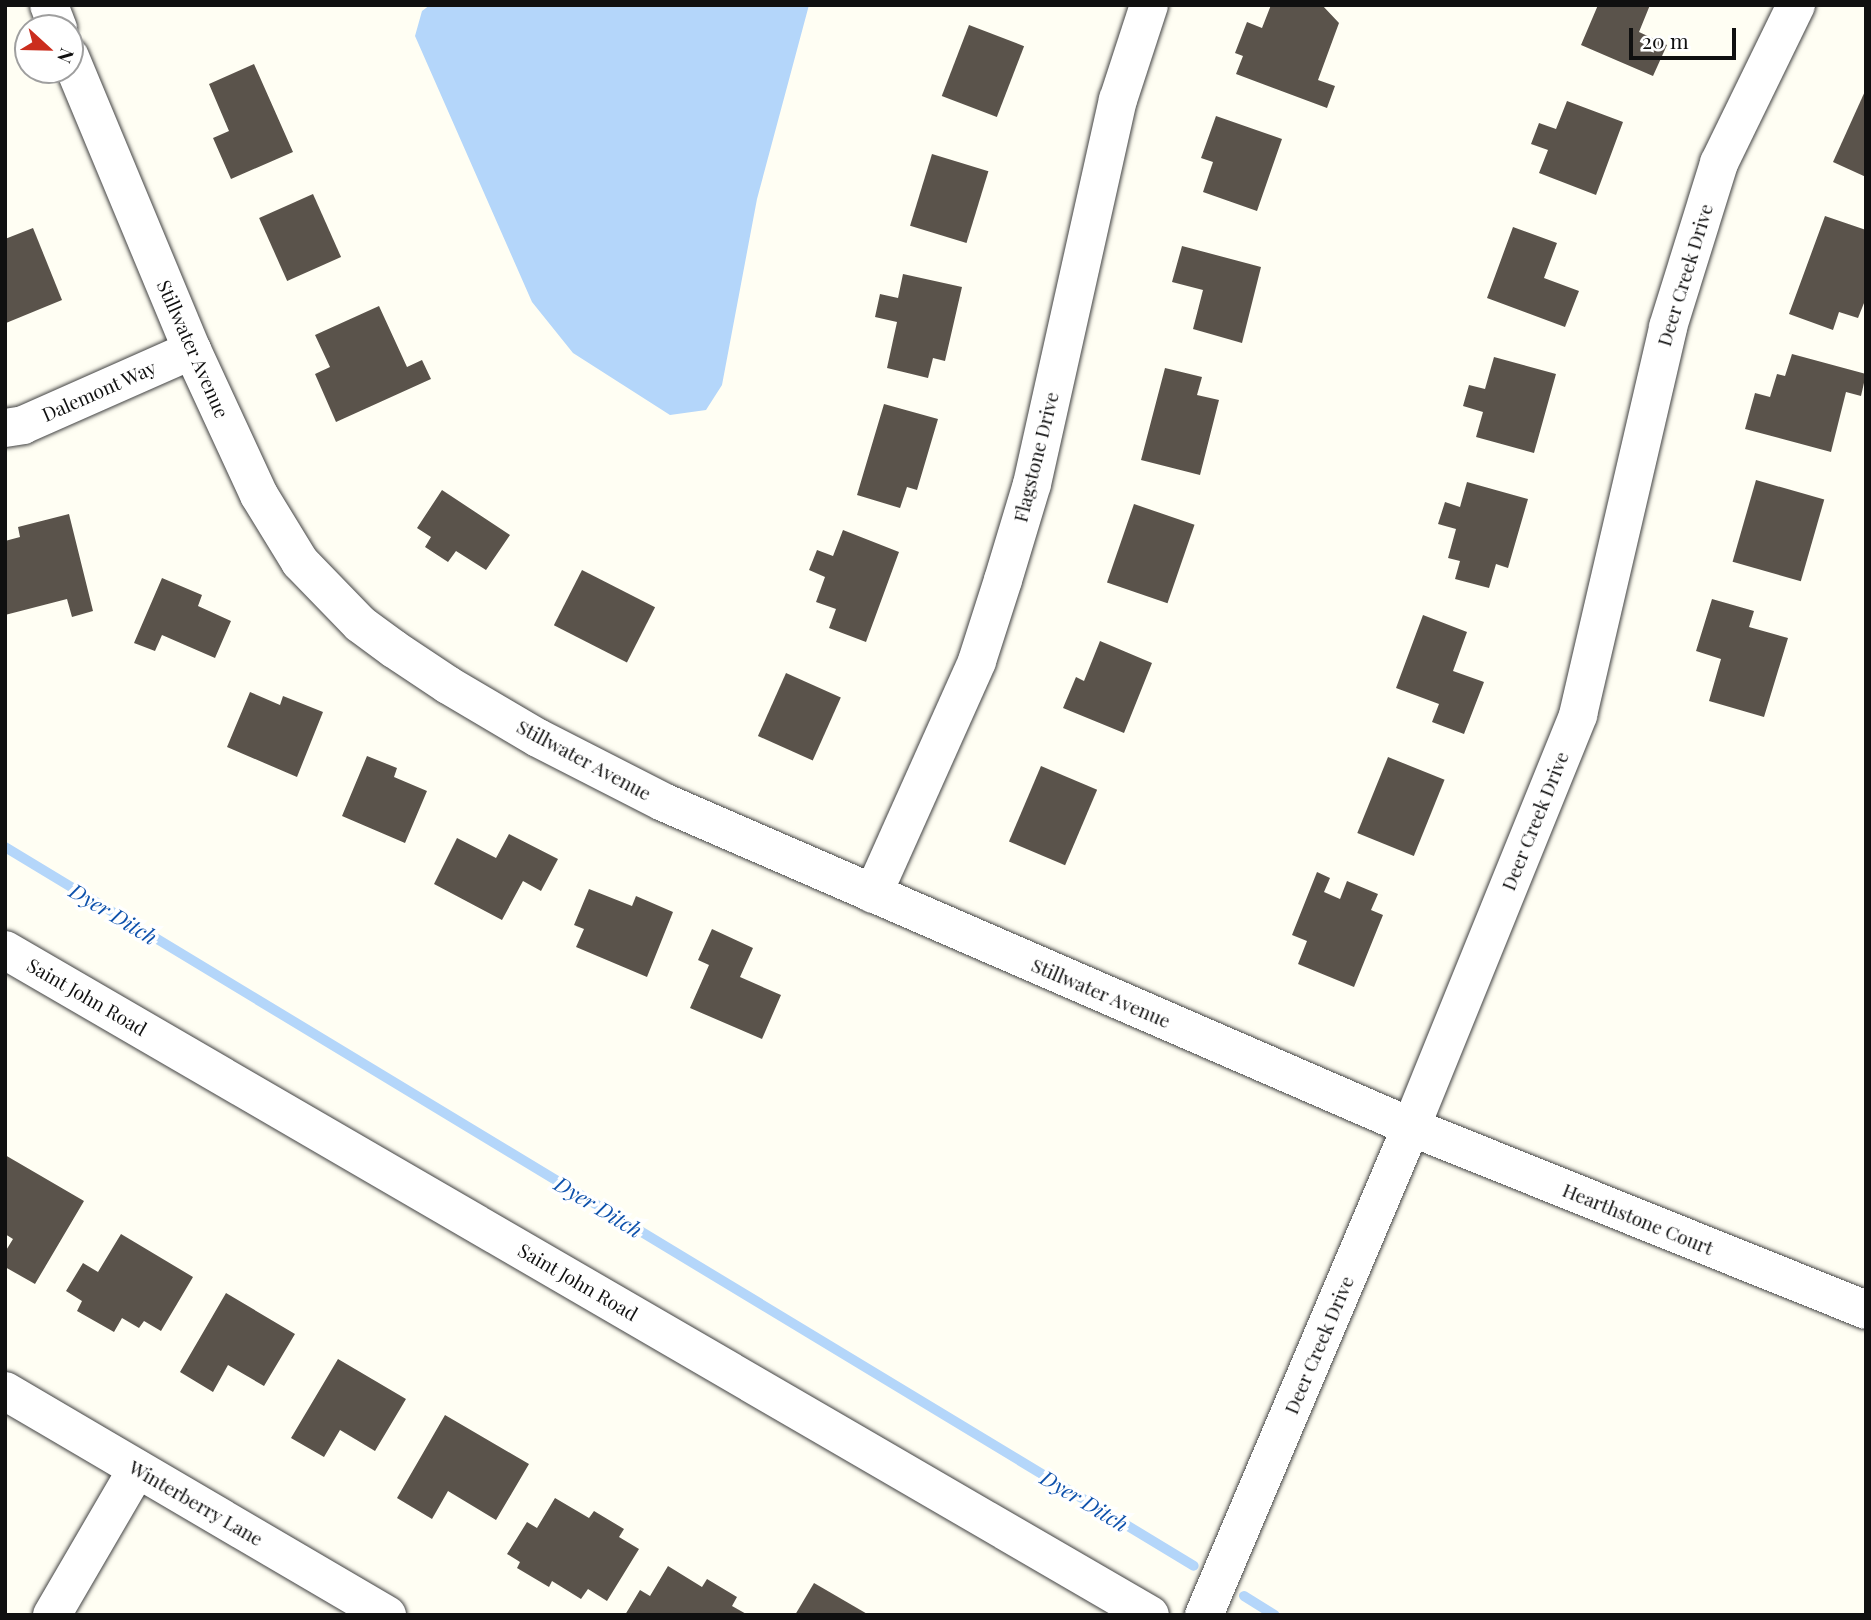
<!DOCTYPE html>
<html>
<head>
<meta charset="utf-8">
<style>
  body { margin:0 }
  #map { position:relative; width:1871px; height:1620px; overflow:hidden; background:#fffef3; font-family:"Playfair Display",serif }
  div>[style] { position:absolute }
  .water>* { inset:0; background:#b4d6fa }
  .stream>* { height:10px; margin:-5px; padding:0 5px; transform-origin:5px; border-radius:5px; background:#b4d6fa }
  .building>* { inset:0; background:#5a534b; transform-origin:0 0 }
  .roads { filter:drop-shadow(0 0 2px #434343) drop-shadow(0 0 2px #434343) }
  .minor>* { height:38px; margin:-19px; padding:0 19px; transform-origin:19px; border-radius:19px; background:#fff }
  span { translate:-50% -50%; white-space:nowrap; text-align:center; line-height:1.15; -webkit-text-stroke:7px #fff; paint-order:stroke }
  .street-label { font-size:19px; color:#101010 }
  .water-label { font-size:21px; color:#0f52ac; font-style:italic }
  .frame { position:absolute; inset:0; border:7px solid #101010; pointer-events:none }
  .north { position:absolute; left:14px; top:14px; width:70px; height:70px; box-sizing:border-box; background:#fff; border:2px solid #9f9f9f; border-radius:50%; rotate:112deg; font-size:19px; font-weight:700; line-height:28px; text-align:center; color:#101010 }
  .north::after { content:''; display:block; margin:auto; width:24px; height:32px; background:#cb2d1e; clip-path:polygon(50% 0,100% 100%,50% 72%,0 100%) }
  .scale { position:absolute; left:1629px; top:28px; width:107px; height:32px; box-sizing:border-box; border:4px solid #101010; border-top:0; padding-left:9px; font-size:21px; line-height:24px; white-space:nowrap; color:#101010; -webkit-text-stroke:5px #fff; paint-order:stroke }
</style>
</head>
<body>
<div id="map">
  <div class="water">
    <div style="clip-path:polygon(430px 5px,809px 5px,757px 199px,722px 385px,706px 410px,670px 415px,573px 353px,532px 302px,415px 36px,422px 11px)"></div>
  </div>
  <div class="stream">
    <div style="left:5px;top:847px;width:1389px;rotate:31.16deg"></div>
    <div style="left:1244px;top:1596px;width:36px;rotate:32deg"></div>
  </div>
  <div class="building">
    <div style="clip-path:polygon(1271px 5px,1322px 5px,1339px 23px,1318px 80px,1335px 86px,1327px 108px,1236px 74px,1243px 56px,1235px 53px,1247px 22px,1262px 28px)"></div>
    <div style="clip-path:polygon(1598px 5px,1650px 5px,1639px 32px,1667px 45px,1653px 76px,1581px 45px)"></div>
    <div style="left:969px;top:25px;width:59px;height:76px;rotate:21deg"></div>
    <div style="clip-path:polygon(254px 64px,293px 152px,231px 179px,213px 138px,229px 131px,209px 84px)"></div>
    <div style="clip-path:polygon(1866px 89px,1866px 177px,1833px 162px)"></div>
    <div style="clip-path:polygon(1567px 101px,1623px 122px,1596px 195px,1539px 173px,1548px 150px,1531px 144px,1539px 123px,1556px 129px)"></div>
    <div style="clip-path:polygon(1216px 116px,1282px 139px,1257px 211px,1203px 192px,1213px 162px,1201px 158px)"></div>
    <div style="left:932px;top:154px;width:59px;height:75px;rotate:17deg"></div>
    <div style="left:313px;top:194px;width:69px;height:59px;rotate:66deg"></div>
    <div style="clip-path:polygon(1825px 216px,1866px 230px,1866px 298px,1858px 318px,1839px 312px,1833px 330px,1789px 314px)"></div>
    <div style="clip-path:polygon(1513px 227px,1557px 243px,1544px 278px,1579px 291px,1565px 327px,1487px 298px)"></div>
    <div style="clip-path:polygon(33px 228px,62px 300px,6px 323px,5px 239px)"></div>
    <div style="clip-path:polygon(1182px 246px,1261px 267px,1242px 343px,1193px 329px,1203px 290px,1172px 282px)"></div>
    <div style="clip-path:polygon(903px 274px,962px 287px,945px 361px,933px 358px,928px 378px,887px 368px,897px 322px,875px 317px,880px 294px,898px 298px)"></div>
    <div style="clip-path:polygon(379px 306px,407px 367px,422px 360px,431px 379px,336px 422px,315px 374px,330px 367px,315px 335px)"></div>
    <div style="clip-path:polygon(1792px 354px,1866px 374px,1861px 396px,1846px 392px,1831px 452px,1745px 429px,1755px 393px,1770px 397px,1777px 374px,1785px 376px)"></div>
    <div style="clip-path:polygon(1494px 357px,1556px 374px,1534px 453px,1476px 437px,1483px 412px,1463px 406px,1469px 385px,1485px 389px)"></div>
    <div style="clip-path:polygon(1165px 368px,1202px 377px,1197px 395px,1219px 400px,1200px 475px,1141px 460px)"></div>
    <div style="clip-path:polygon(884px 404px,938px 419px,917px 490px,907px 487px,900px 508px,857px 495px)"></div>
    <div style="left:1756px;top:480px;width:71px;height:85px;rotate:16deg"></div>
    <div style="clip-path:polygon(1467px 482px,1528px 499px,1508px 568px,1496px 564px,1489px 588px,1455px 579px,1460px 561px,1448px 558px,1456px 529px,1438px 524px,1445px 502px,1460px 507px)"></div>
    <div style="clip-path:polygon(442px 490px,510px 535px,486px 570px,456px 551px,448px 562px,425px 547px,431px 537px,417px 528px)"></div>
    <div style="left:1134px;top:504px;width:64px;height:83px;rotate:19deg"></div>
    <div style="clip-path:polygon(69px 514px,93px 611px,72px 617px,67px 599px,5px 615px,5px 541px,20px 537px,18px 527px)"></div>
    <div style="clip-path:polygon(843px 530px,899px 552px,866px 642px,829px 628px,836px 609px,816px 602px,825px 577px,809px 570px,817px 550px,833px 556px)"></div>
    <div style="left:582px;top:570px;width:82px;height:62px;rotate:27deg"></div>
    <div style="clip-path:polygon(162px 578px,202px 595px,198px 606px,231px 621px,215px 658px,162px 635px,155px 651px,134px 643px)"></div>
    <div style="clip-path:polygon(1712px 599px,1754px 611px,1749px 627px,1788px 638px,1764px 717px,1709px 701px,1721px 659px,1696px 651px)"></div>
    <div style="clip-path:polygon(1423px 615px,1467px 632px,1453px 671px,1484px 682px,1464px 734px,1432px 722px,1439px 704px,1396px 688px)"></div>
    <div style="clip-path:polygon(1100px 641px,1152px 663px,1124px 733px,1063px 708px,1076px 677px,1084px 681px)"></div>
    <div style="left:786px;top:673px;width:60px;height:69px;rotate:24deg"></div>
    <div style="clip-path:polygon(250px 692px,280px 705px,283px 696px,323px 712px,297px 777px,227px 747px)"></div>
    <div style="clip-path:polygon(367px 756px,397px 768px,394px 777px,427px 791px,405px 843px,342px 816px)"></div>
    <div style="left:1388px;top:757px;width:61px;height:82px;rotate:22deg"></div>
    <div style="left:1041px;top:766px;width:61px;height:82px;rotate:23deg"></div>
    <div style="clip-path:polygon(509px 834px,558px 859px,541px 891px,523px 881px,502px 920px,434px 884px,457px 838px,496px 858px)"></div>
    <div style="clip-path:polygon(1317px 872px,1330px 878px,1324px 892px,1340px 899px,1347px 881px,1378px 894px,1371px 910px,1383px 915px,1354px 987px,1298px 964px,1307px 941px,1292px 935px)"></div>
    <div style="clip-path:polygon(589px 889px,632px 906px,636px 896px,673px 912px,647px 977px,576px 947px,584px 929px,574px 925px)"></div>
    <div style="clip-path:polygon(712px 929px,753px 948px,740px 977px,781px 995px,762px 1039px,690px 1008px,709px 965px,698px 960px)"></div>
    <div style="clip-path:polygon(5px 1155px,84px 1201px,35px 1284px,5px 1267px,5px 1252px,13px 1239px,5px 1234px)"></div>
    <div style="clip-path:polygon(121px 1234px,193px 1277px,161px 1331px,144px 1321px,139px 1328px,122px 1318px,114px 1332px,77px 1311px,82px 1301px,66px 1291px,83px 1263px,98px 1272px)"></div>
    <div style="clip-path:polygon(226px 1293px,295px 1334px,264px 1386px,228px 1365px,213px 1392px,180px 1372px)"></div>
    <div style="clip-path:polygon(338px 1359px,406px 1399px,375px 1451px,340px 1430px,324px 1457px,291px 1438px)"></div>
    <div style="clip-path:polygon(445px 1415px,529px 1464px,496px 1520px,448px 1491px,432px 1519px,397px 1498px)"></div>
    <div style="clip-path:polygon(555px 1498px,589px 1518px,594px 1511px,624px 1529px,619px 1537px,639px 1549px,607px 1601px,588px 1589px,581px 1599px,552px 1581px,549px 1587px,517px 1568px,520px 1562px,507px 1554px,527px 1522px,537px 1528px)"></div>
    <div style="clip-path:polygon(668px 1566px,702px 1587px,707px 1579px,737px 1597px,732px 1606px,748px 1615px,625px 1615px,640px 1590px,650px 1596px)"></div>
    <div style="clip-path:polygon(814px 1583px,869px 1615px,795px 1615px)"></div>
  </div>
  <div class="roads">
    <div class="minor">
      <div style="left:49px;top:5px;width:25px;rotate:69deg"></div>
      <div style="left:70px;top:57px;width:317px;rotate:67.4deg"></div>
      <div style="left:192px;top:350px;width:160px;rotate:65.2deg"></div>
      <div style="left:259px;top:495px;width:79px;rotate:58.5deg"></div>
      <div style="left:300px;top:562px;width:86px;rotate:45.9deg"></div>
      <div style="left:360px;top:624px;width:42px;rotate:36.3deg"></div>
      <div style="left:394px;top:649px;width:65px;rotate:33.7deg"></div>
      <div style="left:448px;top:685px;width:104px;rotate:30.5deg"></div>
      <div style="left:538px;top:738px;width:140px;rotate:27.1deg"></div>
      <div style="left:663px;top:802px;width:816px;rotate:23.48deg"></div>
      <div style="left:1411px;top:1127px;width:490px;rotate:21.9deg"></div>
      <div style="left:5px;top:428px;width:18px;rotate:-9deg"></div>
      <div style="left:23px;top:425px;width:185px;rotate:-23.9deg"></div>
      <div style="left:873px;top:894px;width:255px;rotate:-65.9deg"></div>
      <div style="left:977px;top:661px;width:85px;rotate:-72.2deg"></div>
      <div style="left:1003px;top:580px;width:100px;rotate:-73.2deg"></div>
      <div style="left:1032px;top:484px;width:394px;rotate:-77.4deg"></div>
      <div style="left:1118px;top:100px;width:100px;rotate:-71.9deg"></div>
      <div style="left:5px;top:950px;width:1324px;rotate:30.15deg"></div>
      <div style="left:5px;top:1391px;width:443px;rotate:30.4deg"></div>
      <div style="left:52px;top:1615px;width:169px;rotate:-59.8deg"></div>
      <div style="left:1204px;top:1615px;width:530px;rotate:-67.01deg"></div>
      <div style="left:1411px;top:1127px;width:445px;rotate:-67.9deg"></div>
      <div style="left:1578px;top:715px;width:398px;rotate:-76.9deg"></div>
      <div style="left:1668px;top:327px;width:172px;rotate:-72.7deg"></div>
      <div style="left:1719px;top:163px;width:176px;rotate:-64deg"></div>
    </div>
  </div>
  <div class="street-label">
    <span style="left:1685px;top:275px;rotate:-73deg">Deer Creek Drive</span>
    <span style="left:193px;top:349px;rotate:66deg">Stillwater Avenue</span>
    <span style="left:99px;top:391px;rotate:-24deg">Dalemont Way</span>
    <span style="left:1036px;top:457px;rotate:-76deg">Flagstone Drive</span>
    <span style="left:584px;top:760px;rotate:28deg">Stillwater Avenue</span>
    <span style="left:1535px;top:821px;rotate:-68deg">Deer Creek Drive</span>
    <span style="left:1101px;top:993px;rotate:23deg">Stillwater Avenue</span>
    <span style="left:87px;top:997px;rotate:30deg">Saint John Road</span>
    <span style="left:1638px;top:1219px;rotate:22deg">Hearthstone Court</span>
    <span style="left:578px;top:1282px;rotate:30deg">Saint John Road</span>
    <span style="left:1319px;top:1345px;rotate:-67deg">Deer Creek Drive</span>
    <span style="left:196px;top:1503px;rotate:30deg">Winterberry Lane</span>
  </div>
  <div class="water-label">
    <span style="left:114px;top:913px;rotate:31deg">Dyer Ditch</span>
    <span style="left:599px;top:1206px;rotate:31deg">Dyer Ditch</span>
    <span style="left:1085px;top:1500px;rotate:31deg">Dyer Ditch</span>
  </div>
  <div class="frame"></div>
  <div class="north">N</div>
  <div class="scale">20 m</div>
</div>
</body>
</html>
